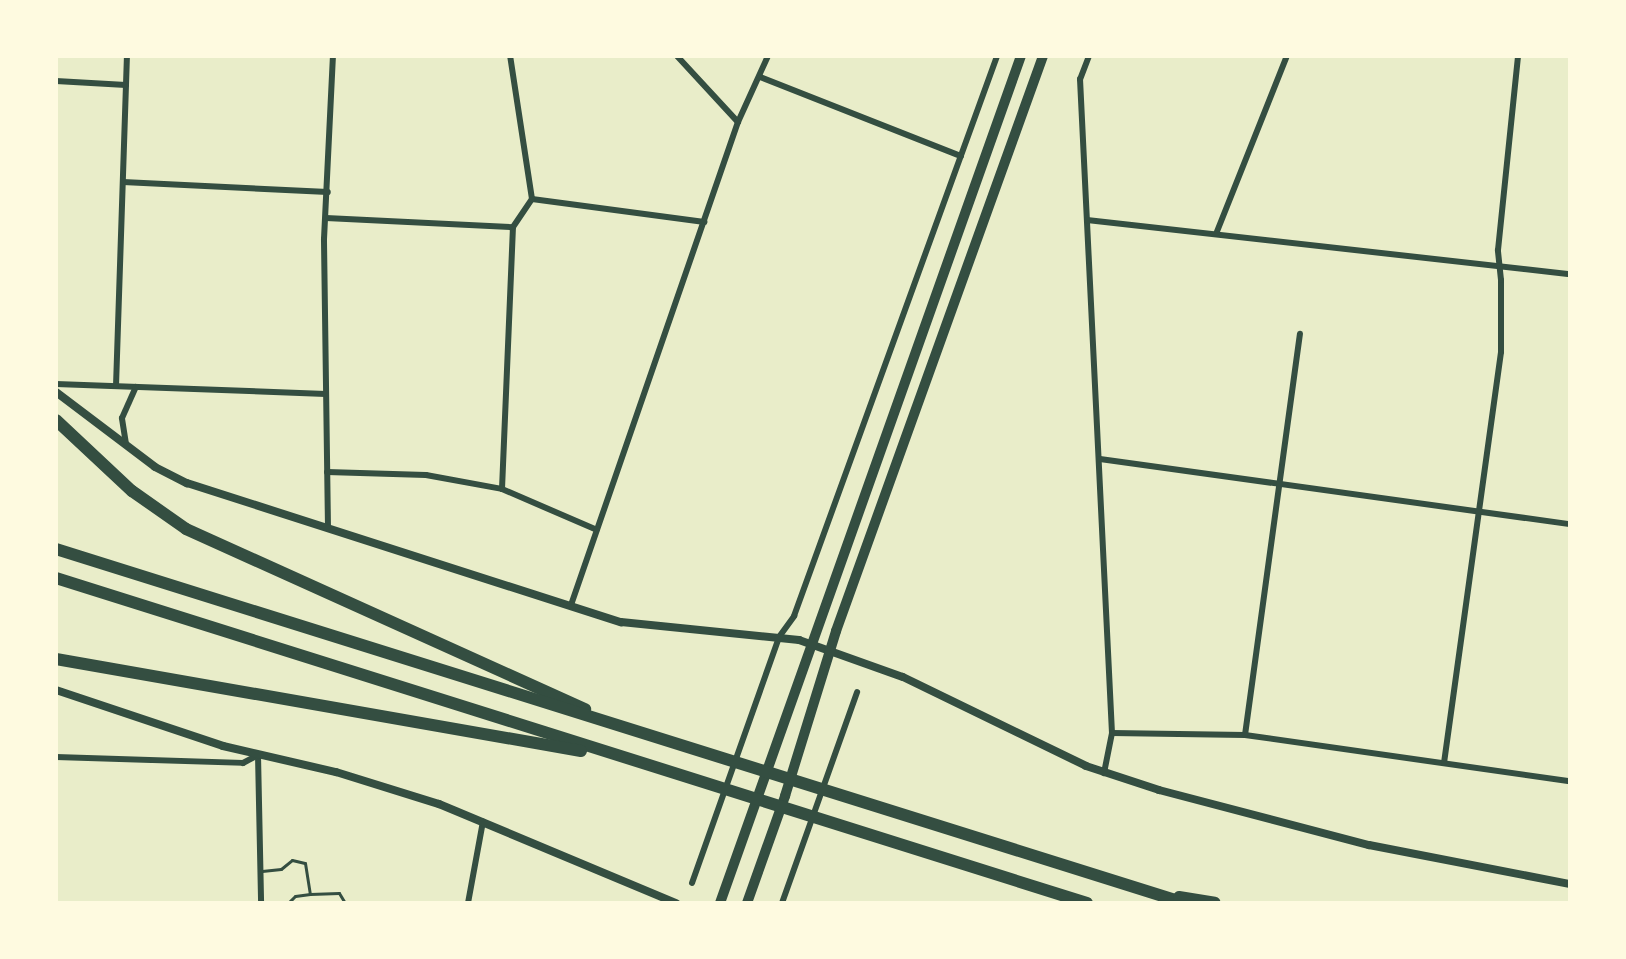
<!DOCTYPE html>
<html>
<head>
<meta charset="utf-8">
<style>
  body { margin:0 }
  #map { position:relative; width:1626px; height:959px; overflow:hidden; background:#e9edc9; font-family:"Exo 2",sans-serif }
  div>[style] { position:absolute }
  .service>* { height:3px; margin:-1.5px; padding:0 1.5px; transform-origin:1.5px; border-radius:1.5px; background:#344e41 }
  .minor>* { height:6px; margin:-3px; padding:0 3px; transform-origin:3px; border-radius:3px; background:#344e41 }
  .tertiary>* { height:8px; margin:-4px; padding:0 4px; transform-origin:4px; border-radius:4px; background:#344e41 }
  .primary>* { height:10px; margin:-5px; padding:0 5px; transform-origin:5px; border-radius:5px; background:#344e41 }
  .motorway>* { height:12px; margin:-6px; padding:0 6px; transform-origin:6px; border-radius:6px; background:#344e41 }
  span { translate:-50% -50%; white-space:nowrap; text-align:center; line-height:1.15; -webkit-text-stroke:6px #fefae0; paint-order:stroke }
  .frame { position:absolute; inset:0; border:58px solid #fefae0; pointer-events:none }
</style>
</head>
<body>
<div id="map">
  <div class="service">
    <div style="left:262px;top:871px;width:19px;rotate:-6deg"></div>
    <div style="left:281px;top:869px;width:14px;rotate:-39deg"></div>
    <div style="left:292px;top:860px;width:13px;rotate:13deg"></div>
    <div style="left:305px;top:863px;width:31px;rotate:81deg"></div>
    <div style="left:310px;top:894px;width:15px;rotate:172deg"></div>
    <div style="left:295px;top:896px;width:10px;rotate:135deg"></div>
    <div style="left:310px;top:894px;width:29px;rotate:-2deg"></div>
    <div style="left:339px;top:893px;width:12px;rotate:59deg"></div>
  </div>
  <div class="minor">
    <div style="left:677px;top:56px;width:90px;rotate:47.3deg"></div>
    <div style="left:1089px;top:56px;width:25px;rotate:111deg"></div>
    <div style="left:1080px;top:79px;width:655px;rotate:87.2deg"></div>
    <div style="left:1112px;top:733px;width:41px;rotate:101.3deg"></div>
    <div style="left:760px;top:77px;width:216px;rotate:21.5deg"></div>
    <div style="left:56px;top:81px;width:70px;rotate:3.3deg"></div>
    <div style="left:123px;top:182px;width:205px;rotate:2.8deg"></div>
    <div style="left:532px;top:199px;width:174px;rotate:7.6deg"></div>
    <div style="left:326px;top:218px;width:187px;rotate:2.8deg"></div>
    <div style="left:1087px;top:220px;width:486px;rotate:6.4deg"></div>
    <div style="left:1216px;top:234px;width:192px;rotate:-68.3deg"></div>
    <div style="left:56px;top:384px;width:270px;rotate:2.1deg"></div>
    <div style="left:116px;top:386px;width:330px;rotate:-88.1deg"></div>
    <div style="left:126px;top:444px;width:26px;rotate:-99deg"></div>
    <div style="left:122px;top:418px;width:34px;rotate:-66deg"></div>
    <div style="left:1100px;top:459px;width:474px;rotate:7.9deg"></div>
    <div style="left:327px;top:472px;width:99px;rotate:1.7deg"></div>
    <div style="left:426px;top:475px;width:77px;rotate:10.4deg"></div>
    <div style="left:502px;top:489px;width:103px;rotate:23.3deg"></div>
    <div style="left:502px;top:489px;width:262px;rotate:-87.6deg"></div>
    <div style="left:513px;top:227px;width:34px;rotate:-56deg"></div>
    <div style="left:532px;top:199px;width:145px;rotate:-98.7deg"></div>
    <div style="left:328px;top:528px;width:289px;rotate:-90.8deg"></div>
    <div style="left:324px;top:239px;width:183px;rotate:-87.2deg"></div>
    <div style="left:571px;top:605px;width:511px;rotate:-70.93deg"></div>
    <div style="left:738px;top:122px;width:72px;rotate:-65.6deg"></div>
    <div style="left:1112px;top:733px;width:133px;rotate:0.9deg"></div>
    <div style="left:1245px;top:735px;width:328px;rotate:8.1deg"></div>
    <div style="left:1245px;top:735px;width:405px;rotate:-82.2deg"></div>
    <div style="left:56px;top:757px;width:187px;rotate:1.8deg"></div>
    <div style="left:243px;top:763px;width:17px;rotate:-28deg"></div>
    <div style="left:258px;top:755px;width:148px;rotate:88.8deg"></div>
    <div style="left:1444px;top:763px;width:415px;rotate:-82.1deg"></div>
    <div style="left:1501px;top:352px;width:72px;rotate:-90deg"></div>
    <div style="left:1501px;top:280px;width:30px;rotate:-96deg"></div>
    <div style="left:1498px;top:250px;width:195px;rotate:-84.1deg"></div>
    <div style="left:692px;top:883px;width:261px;rotate:-70.5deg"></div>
    <div style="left:779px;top:637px;width:26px;rotate:-54deg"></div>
    <div style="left:794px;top:616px;width:596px;rotate:-70.07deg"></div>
    <div style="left:468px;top:903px;width:83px;rotate:-79.6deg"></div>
    <div style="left:782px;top:903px;width:224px;rotate:-70.4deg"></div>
  </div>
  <div class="tertiary">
    <div style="left:56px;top:392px;width:124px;rotate:37.1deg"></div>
    <div style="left:155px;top:467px;width:36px;rotate:27deg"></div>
    <div style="left:187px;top:483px;width:456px;rotate:17.8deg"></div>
    <div style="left:621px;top:622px;width:179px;rotate:5.8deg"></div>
    <div style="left:799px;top:640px;width:110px;rotate:19.6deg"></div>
    <div style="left:903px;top:677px;width:203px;rotate:25.9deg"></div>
    <div style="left:1086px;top:766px;width:77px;rotate:18.2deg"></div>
    <div style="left:1159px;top:790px;width:217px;rotate:14.7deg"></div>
    <div style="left:1369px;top:845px;width:205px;rotate:11deg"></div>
    <div style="left:56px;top:690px;width:176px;rotate:18.5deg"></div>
    <div style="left:223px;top:746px;width:116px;rotate:13deg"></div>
    <div style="left:336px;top:772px;width:108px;rotate:17.3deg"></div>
    <div style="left:439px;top:804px;width:257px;rotate:22.7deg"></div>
  </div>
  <div class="primary">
    <div style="left:720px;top:903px;width:899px;rotate:-70.44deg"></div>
    <div style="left:747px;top:903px;width:114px;rotate:-70.4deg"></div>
    <div style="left:785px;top:796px;width:173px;rotate:-72.8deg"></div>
    <div style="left:836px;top:631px;width:611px;rotate:-70.2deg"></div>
  </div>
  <div class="motorway">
    <div style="left:56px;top:420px;width:104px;rotate:43.1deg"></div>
    <div style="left:132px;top:491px;width:66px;rotate:35.1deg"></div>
    <div style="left:186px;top:529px;width:438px;rotate:24.3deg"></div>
    <div style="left:56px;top:549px;width:1183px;rotate:17.41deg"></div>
    <div style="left:56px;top:578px;width:1081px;rotate:17.5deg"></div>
    <div style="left:56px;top:659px;width:533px;rotate:9.94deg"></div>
    <div style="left:1179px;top:897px;width:36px;rotate:9deg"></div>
  </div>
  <div class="frame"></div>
</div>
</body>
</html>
